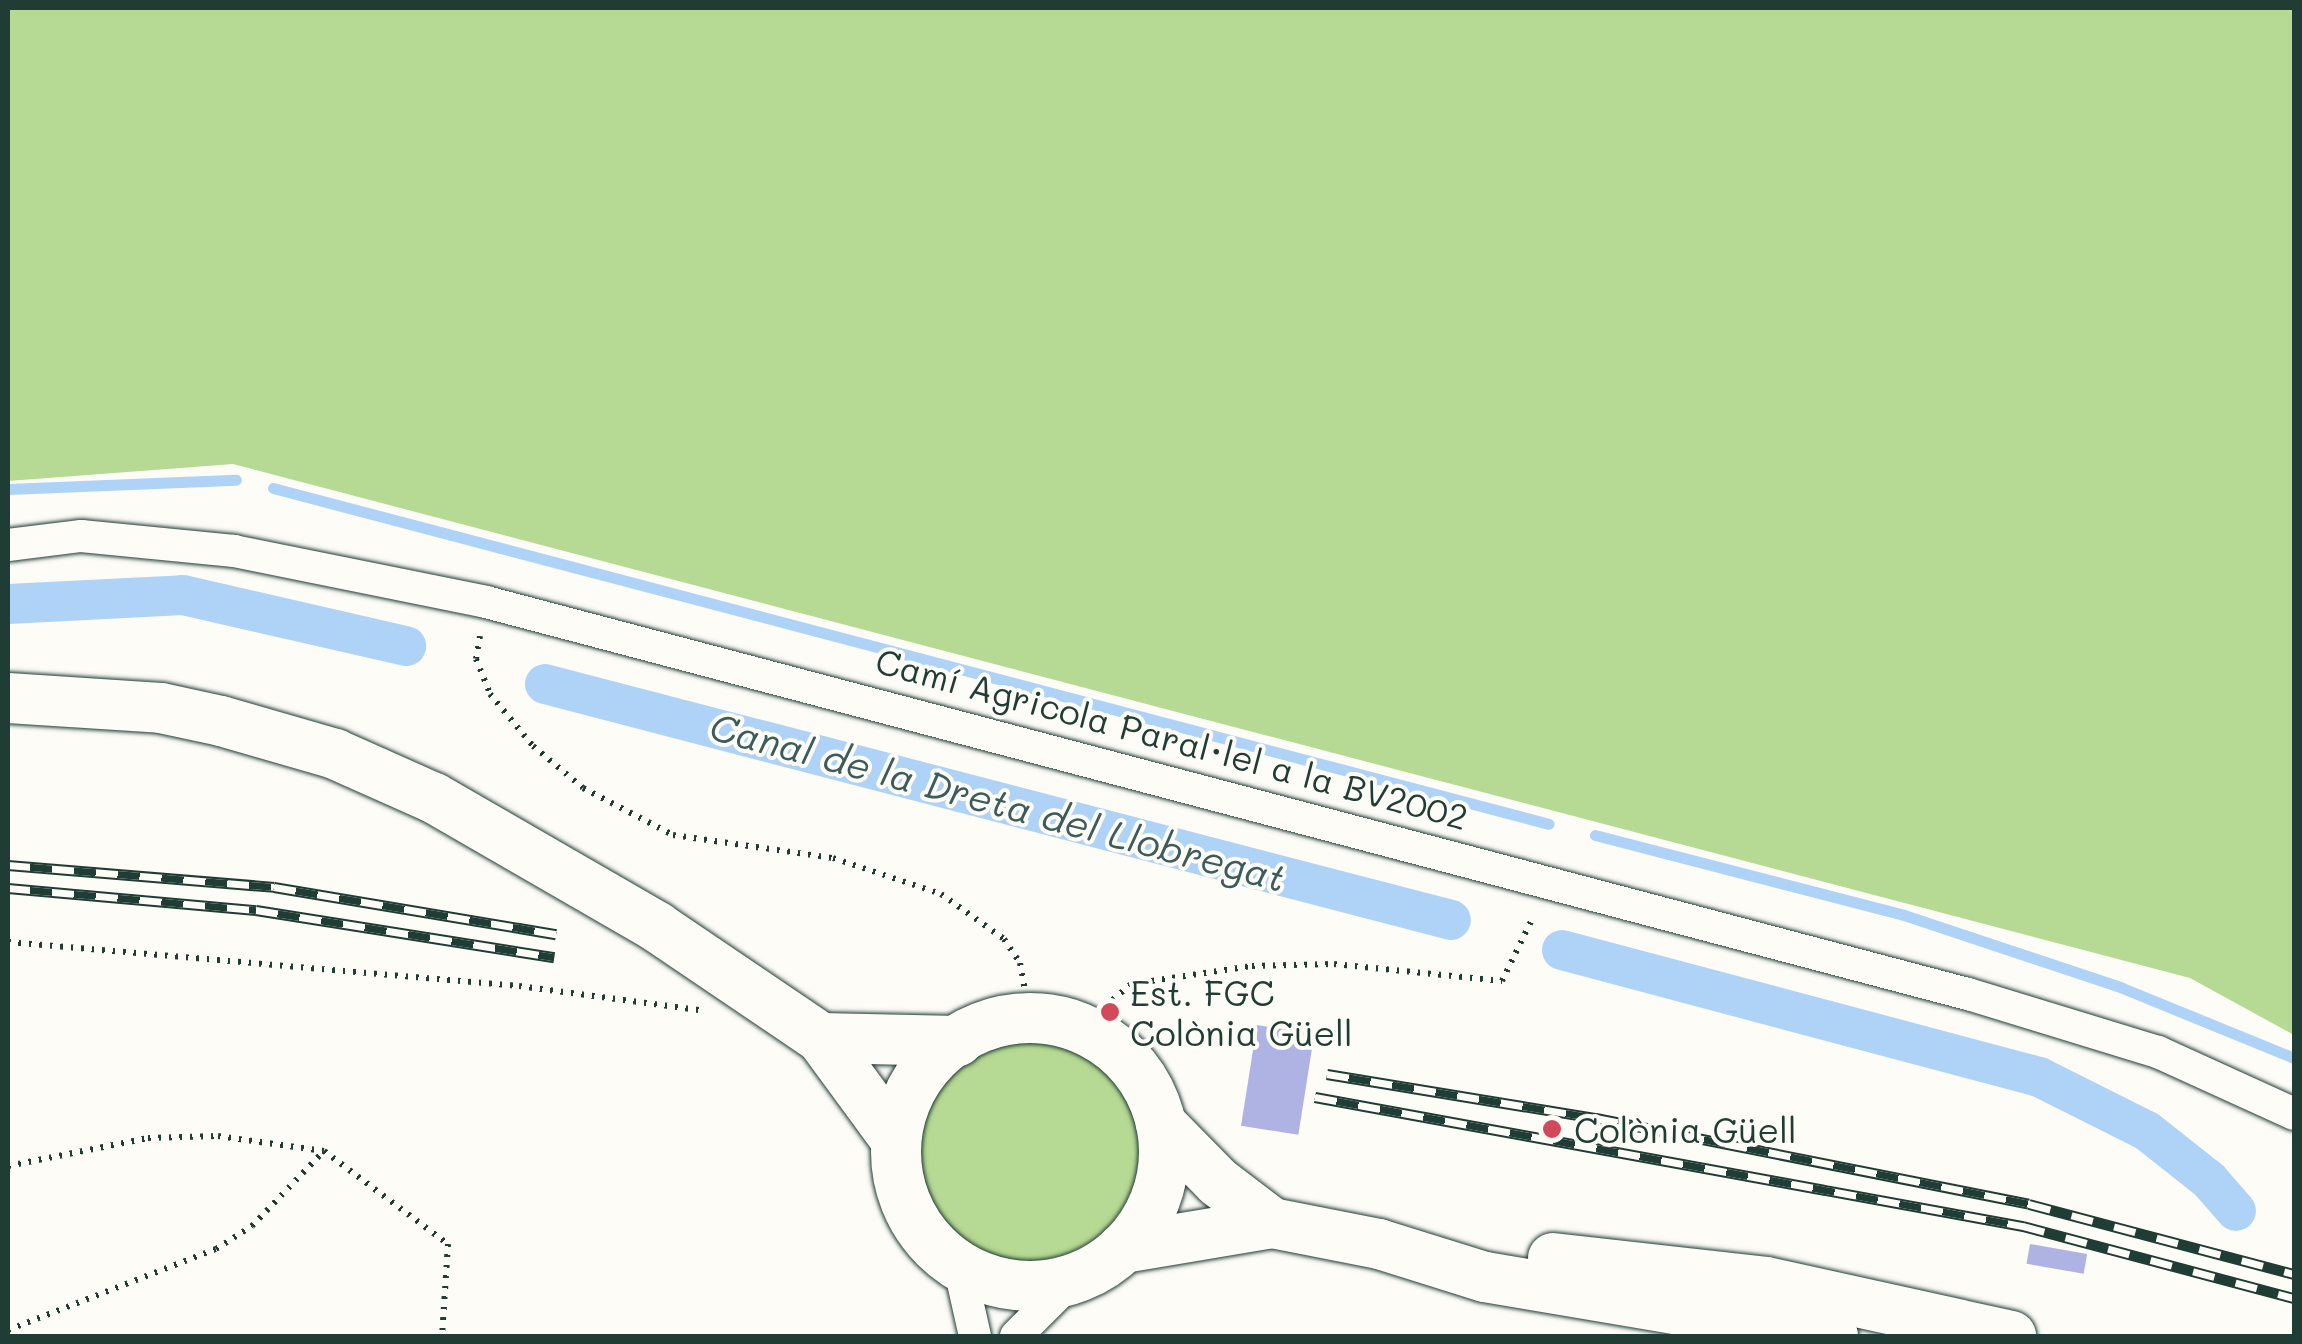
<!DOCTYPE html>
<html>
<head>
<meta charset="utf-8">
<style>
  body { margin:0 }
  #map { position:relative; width:2302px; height:1344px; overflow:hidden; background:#fdfcf7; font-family:Mali,sans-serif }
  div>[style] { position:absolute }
  .green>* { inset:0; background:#b6d993 }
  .round { border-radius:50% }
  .stream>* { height:11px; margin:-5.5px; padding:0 5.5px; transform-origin:5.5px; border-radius:5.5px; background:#afd3f7 }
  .canal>* { height:40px; margin:-20px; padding:0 20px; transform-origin:20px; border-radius:20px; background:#afd3f7 }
  .building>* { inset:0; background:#aeb3e4; transform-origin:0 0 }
  .path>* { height:6px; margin-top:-3px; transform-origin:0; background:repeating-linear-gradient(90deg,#1f3d34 0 2.5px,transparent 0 10.5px) }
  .roads { filter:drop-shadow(0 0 2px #1f3d34) drop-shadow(0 0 2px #1f3d34) }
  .street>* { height:32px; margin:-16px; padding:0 16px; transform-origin:16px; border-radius:16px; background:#fdfcf7 }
  .primary>* { height:50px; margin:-25px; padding:0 25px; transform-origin:25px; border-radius:25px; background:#fdfcf7 }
  .primary>.ring { margin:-25px; padding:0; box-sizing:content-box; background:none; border:50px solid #fdfcf7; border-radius:50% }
  .rail>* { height:11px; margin-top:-5.5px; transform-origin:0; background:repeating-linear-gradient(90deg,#fdfcf7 0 22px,#1f3d34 0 44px); box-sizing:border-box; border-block:2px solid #1f3d34 }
  .dots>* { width:28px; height:28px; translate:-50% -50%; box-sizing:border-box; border:5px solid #fdfcf7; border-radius:50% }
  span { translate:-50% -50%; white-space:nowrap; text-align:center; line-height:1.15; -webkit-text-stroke:8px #fdfcf7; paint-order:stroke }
  .street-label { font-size:35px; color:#1f3d34 }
  .poi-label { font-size:35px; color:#1f3d34 }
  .left { translate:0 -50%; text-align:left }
  .water-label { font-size:38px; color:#3c5b5b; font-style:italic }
  .frame { position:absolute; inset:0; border:10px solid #1f3d34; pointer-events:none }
</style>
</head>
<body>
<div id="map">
  <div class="green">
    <div style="clip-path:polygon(8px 8px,2294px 8px,2294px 1035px,2190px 978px,233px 464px,8px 481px)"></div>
    <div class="round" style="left:917px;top:1039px;width:222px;height:222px"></div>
  </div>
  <div class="stream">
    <div style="left:273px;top:488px;width:1319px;rotate:14.75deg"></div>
    <div style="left:8px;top:489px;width:228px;rotate:-2.3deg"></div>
    <div style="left:1595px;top:835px;width:319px;rotate:14.5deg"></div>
    <div style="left:1904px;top:915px;width:228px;rotate:18.4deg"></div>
    <div style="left:2120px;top:987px;width:188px;rotate:22.2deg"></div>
  </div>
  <div class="canal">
    <div style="left:8px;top:604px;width:175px;rotate:-2.9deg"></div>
    <div style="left:183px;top:595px;width:229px;rotate:12.9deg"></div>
    <div style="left:545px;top:684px;width:936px;rotate:14.6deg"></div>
    <div style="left:1562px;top:950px;width:494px;rotate:14.9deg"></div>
    <div style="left:2039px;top:1077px;width:121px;rotate:26.6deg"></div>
    <div style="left:2147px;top:1131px;width:79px;rotate:38.3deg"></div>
    <div style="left:2209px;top:1180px;width:41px;rotate:48.9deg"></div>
  </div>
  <div class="building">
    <div style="left:1257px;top:1025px;width:58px;height:102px;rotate:9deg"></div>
    <div style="left:2030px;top:1244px;width:58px;height:20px;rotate:10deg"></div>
  </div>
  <div class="path">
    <div style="left:480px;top:636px;width:23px;rotate:100deg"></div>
    <div style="left:476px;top:659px;width:38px;rotate:68deg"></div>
    <div style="left:490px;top:694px;width:67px;rotate:50.4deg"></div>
    <div style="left:533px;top:746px;width:65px;rotate:40deg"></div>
    <div style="left:583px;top:788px;width:102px;rotate:27.6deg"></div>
    <div style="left:673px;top:835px;width:162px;rotate:8.2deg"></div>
    <div style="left:833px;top:858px;width:114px;rotate:18.4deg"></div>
    <div style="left:941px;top:894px;width:77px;rotate:35.5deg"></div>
    <div style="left:1004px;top:939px;width:29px;rotate:56deg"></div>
    <div style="left:1020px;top:963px;width:55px;rotate:79.5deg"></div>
    <div style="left:8px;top:942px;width:513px;rotate:4.92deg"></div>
    <div style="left:519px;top:986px;width:183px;rotate:7.6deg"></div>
    <div style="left:1081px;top:1027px;width:66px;rotate:-40.7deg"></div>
    <div style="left:1131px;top:984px;width:122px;rotate:-8.5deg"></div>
    <div style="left:1252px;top:966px;width:82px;rotate:-1.4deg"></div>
    <div style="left:1334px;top:964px;width:169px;rotate:5.8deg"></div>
    <div style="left:1502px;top:981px;width:73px;rotate:-64.1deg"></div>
    <div style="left:8px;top:1166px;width:143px;rotate:-11.3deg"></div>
    <div style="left:148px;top:1138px;width:70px;rotate:-1.6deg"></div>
    <div style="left:218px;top:1136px;width:107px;rotate:8.1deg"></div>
    <div style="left:324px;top:1151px;width:155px;rotate:36.9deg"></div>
    <div style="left:448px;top:1244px;width:92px;rotate:93.7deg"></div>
    <div style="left:8px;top:1330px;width:223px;rotate:-21.3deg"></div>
    <div style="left:216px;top:1249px;width:43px;rotate:-32.6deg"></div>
    <div style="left:252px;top:1226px;width:104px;rotate:-46.2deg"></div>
  </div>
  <div class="roads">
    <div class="street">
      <div style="left:8px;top:545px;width:74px;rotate:-7deg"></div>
      <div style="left:81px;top:536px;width:154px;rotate:5.6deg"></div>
      <div style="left:234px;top:551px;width:257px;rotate:11.4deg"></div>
      <div style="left:486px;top:602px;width:1533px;rotate:14.82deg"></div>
      <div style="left:1968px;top:994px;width:199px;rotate:17deg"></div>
      <div style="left:2158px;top:1052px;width:149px;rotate:24.5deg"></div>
      <div style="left:959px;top:1265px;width:73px;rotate:77.3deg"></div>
      <div style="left:1016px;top:1336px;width:78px;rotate:-45deg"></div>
    </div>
    <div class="primary">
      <div style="left:8px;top:698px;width:153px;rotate:3.7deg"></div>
      <div style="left:161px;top:708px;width:61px;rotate:12.2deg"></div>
      <div style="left:221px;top:721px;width:119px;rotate:16.1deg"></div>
      <div style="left:335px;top:754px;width:108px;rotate:24deg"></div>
      <div style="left:434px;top:798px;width:258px;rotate:30deg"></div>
      <div style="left:657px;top:927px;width:198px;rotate:34.1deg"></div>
      <div style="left:821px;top:1038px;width:127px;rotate:53.7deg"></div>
      <div class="ring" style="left:896px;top:1018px;width:218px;height:218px"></div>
      <div style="left:821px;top:1038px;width:137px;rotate:1.3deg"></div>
      <div style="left:1161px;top:1124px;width:81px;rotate:45.5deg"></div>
      <div style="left:1218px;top:1182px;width:68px;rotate:37.2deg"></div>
      <div style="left:1123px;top:1248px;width:151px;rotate:-9.5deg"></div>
      <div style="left:1272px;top:1223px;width:109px;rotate:11.1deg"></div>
      <div style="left:1379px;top:1244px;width:111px;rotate:17.3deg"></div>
      <div style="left:1485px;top:1277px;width:353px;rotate:9.6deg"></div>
      <div style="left:1553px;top:1258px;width:214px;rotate:6.4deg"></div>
      <div style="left:1766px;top:1282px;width:251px;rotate:12.4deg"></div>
    </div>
  </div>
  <div class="rail">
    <div style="left:8px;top:865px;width:267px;rotate:4.7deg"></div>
    <div style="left:274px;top:887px;width:286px;rotate:9.5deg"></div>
    <div style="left:8px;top:888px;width:249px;rotate:5.1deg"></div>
    <div style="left:256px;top:910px;width:302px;rotate:9deg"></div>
    <div style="left:1327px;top:1074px;width:273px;rotate:9.3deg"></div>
    <div style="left:1596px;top:1118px;width:441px;rotate:11.2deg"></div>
    <div style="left:2029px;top:1204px;width:274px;rotate:14.8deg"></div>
    <div style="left:1315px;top:1097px;width:720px;rotate:10.33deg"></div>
    <div style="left:2023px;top:1226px;width:280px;rotate:14.9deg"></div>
  </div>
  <div class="dots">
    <div style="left:1110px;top:1012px;background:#d1495b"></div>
    <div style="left:1552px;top:1129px;background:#d1495b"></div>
  </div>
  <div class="street-label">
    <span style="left:1172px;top:738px;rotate:15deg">Camí Agricola Paral·lel a la BV2002</span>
  </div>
  <div class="poi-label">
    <span class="left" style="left:1130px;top:1012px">Est. FGC<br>Colònia Güell</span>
    <span class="left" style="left:1574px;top:1129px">Colònia Güell</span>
  </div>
  <div class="water-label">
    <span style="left:998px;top:802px;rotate:15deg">Canal de la Dreta del Llobregat</span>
  </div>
  <div class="frame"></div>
</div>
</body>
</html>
